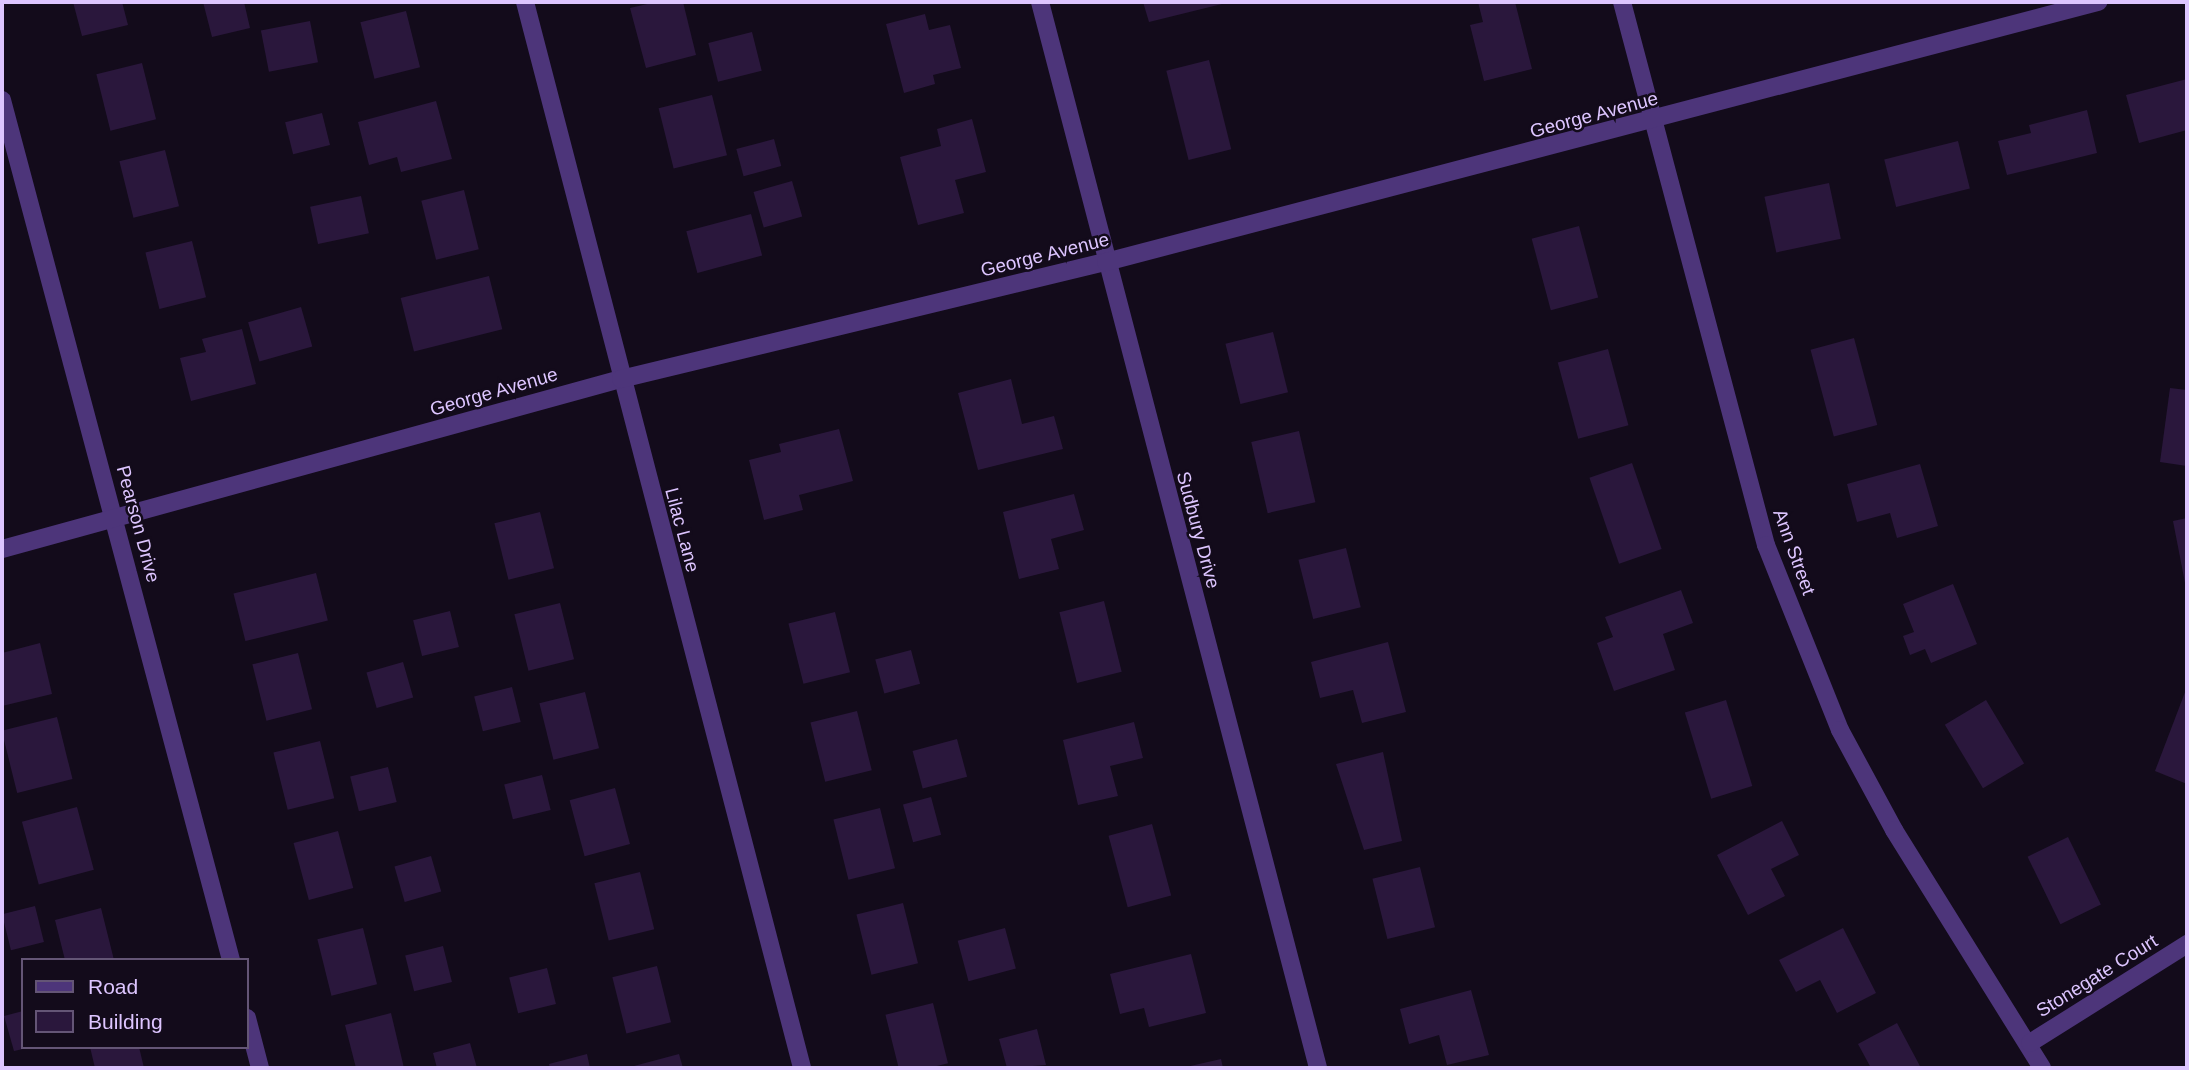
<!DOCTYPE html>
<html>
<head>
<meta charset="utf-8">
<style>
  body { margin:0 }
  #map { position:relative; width:2189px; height:1070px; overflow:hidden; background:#130b1b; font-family:Helvetica,sans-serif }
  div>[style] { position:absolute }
  .building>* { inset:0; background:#2a173c; transform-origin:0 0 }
  .minor>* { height:18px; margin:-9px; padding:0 9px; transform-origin:9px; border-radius:9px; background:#4d357a }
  span { translate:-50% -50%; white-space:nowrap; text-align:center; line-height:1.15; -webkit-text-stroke:5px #130b1b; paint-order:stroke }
  .street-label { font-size:19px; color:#ddc5ff }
  .frame { position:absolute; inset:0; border:4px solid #ddc5ff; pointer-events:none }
  .legend { position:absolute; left:21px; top:958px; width:228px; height:91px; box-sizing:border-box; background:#130b1b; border:2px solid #645576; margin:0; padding:9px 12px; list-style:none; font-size:21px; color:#ddc5ff }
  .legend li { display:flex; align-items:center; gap:14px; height:35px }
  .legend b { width:35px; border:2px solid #645576 }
</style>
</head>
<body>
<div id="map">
  <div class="building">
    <div style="clip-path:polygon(73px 2px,122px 2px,128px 25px,82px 36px)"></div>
    <div style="clip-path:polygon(203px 2px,244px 2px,250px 28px,212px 37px)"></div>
    <div style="clip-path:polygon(656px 2px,683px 2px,696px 55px,646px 68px,630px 8px)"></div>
    <div style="clip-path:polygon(1143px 2px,1226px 2px,1226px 3px,1149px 22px)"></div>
    <div style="clip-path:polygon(1478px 2px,1515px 2px,1532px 69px,1484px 81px,1470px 25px,1483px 22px)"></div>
    <div style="left:406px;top:11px;width:58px;height:47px;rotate:76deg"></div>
    <div style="clip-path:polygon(925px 14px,929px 30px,950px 25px,961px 68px,933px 75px,935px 84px,904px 93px,886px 24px)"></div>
    <div style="left:310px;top:21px;width:42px;height:50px;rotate:79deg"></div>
    <div style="left:752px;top:32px;width:40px;height:45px;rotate:76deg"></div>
    <div style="left:1209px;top:60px;width:92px;height:44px;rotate:76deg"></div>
    <div style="left:142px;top:63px;width:58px;height:47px;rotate:76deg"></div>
    <div style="clip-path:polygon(2187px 79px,2187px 130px,2139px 143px,2126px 95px)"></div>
    <div style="left:712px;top:95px;width:62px;height:55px;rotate:76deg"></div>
    <div style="clip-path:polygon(436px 101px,452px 159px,401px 172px,397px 157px,369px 165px,358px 122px)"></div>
    <div style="clip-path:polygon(2087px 110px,2097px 153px,2007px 175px,1998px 141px,2031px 133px,2029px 125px)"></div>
    <div style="left:322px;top:113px;width:33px;height:38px;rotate:76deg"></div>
    <div style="clip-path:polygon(972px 119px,986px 172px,955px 180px,964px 213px,918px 225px,900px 157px,941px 146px,937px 129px)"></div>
    <div style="left:774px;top:139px;width:28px;height:39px;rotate:75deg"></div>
    <div style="left:1958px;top:141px;width:49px;height:76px;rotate:76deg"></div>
    <div style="left:165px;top:150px;width:58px;height:47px;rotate:76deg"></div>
    <div style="left:792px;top:181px;width:37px;height:40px;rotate:74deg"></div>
    <div style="left:1829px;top:183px;width:57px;height:66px;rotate:78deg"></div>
    <div style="left:464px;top:190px;width:61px;height:44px;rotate:76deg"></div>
    <div style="left:361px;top:196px;width:38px;height:52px;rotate:78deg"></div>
    <div style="left:751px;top:214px;width:43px;height:67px;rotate:75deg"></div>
    <div style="left:1579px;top:226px;width:74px;height:49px;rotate:75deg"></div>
    <div style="left:192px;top:241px;width:58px;height:48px;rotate:76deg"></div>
    <div style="left:489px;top:276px;width:55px;height:91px;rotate:76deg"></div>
    <div style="left:301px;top:307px;width:41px;height:55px;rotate:74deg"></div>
    <div style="clip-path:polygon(242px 329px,256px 384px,191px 401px,180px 358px,206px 352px,202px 339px)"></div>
    <div style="left:1273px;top:332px;width:62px;height:49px;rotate:76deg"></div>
    <div style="left:1854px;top:338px;width:90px;height:45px;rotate:75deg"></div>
    <div style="left:1608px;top:349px;width:79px;height:52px;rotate:75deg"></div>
    <div style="clip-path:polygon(1011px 379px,1022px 424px,1054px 416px,1063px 449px,978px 470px,958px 393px)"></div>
    <div style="clip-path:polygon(2170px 388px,2187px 390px,2187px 466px,2160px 462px)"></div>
    <div style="clip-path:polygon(839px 429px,853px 481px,799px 495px,803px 510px,764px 520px,749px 460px,781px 452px,779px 444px)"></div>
    <div style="left:1299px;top:431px;width:73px;height:49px;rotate:77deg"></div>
    <div style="left:1632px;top:463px;width:91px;height:45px;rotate:71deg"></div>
    <div style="clip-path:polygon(1920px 464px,1938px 526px,1897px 538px,1890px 513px,1857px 522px,1847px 484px)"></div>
    <div style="clip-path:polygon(1074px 494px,1084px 530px,1051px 539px,1059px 569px,1019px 579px,1003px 512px)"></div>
    <div style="left:540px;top:512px;width:58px;height:47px;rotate:76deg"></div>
    <div style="clip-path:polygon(2187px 518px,2187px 588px,2186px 588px,2173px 521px)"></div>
    <div style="left:1346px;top:548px;width:61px;height:49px;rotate:76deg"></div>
    <div style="left:316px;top:573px;width:49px;height:85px;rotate:76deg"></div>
    <div style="clip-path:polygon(1953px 584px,1977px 644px,1931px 663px,1925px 649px,1910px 655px,1903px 636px,1914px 632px,1903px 604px)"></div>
    <div style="clip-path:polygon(1681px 590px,1693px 623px,1663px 634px,1675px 670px,1614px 691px,1597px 643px,1613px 637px,1605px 617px)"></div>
    <div style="left:1104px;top:601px;width:73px;height:46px;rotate:76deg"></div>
    <div style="left:560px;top:603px;width:58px;height:47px;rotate:76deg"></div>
    <div style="left:450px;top:611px;width:37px;height:38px;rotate:76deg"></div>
    <div style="left:835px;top:612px;width:62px;height:48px;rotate:76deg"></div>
    <div style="clip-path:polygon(1388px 642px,1406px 712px,1362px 723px,1353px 690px,1320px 698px,1311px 662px)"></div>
    <div style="clip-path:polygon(40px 643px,52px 694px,2px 706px,2px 653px)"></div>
    <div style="left:911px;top:650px;width:35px;height:37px;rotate:75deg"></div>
    <div style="left:298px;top:653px;width:58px;height:47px;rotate:76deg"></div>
    <div style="left:403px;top:662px;width:37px;height:38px;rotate:74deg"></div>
    <div style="left:512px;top:687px;width:36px;height:39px;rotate:76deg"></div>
    <div style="clip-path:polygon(2187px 687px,2187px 784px,2155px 771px)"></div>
    <div style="left:585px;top:692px;width:58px;height:47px;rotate:76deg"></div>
    <div style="left:1726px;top:700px;width:90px;height:43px;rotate:73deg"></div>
    <div style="left:1986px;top:700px;width:74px;height:48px;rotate:59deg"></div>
    <div style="left:857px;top:711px;width:61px;height:48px;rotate:76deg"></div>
    <div style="left:57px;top:717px;width:64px;height:57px;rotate:76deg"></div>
    <div style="clip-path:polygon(1134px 722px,1143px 758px,1110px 766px,1118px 796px,1078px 805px,1063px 740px)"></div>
    <div style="left:957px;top:739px;width:39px;height:46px;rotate:75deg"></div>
    <div style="left:320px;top:741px;width:59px;height:48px;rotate:76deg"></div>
    <div style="clip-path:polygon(1383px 752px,1402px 841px,1364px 850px,1336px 764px)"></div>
    <div style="left:388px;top:767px;width:36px;height:39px;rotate:76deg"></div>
    <div style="left:542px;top:775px;width:36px;height:39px;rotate:76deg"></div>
    <div style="left:615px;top:788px;width:58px;height:47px;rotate:75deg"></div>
    <div style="left:931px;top:797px;width:39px;height:29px;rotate:75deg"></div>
    <div style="left:77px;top:807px;width:65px;height:57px;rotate:75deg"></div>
    <div style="left:880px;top:808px;width:62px;height:48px;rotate:76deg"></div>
    <div style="clip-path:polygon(1782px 821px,1799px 855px,1771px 869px,1785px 896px,1748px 915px,1717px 855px)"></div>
    <div style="left:1152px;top:824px;width:74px;height:45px;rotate:75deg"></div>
    <div style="left:338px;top:831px;width:59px;height:46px;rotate:75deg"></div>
    <div style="left:2068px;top:837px;width:75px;height:45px;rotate:64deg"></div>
    <div style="left:431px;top:856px;width:37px;height:38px;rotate:74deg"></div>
    <div style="left:1420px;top:867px;width:62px;height:49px;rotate:76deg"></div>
    <div style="left:640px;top:872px;width:59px;height:47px;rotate:76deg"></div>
    <div style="left:903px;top:903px;width:62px;height:48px;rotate:76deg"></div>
    <div style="left:35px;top:906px;width:37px;height:34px;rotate:76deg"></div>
    <div style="clip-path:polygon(101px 908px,114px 960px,65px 960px,55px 920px)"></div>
    <div style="left:363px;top:928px;width:58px;height:47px;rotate:76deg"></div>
    <div style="left:1005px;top:928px;width:42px;height:49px;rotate:75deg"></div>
    <div style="clip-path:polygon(1843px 928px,1876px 993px,1837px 1013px,1820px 980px,1796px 992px,1779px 960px)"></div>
    <div style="left:443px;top:946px;width:37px;height:39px;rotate:76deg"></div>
    <div style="clip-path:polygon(1191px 954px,1206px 1013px,1149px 1027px,1144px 1008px,1120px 1014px,1110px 974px)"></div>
    <div style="left:657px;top:966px;width:58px;height:46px;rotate:76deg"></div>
    <div style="left:547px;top:968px;width:37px;height:39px;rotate:76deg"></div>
    <div style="clip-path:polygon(1471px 990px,1489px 1055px,1447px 1065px,1439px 1035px,1409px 1044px,1400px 1009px)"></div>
    <div style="left:933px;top:1003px;width:62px;height:49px;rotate:76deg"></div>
    <div style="clip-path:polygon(23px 1011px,23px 1049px,14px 1051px,4px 1016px)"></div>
    <div style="clip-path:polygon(391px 1013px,404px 1068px,356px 1068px,345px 1025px)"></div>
    <div style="clip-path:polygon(1897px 1023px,1921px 1068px,1871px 1068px,1858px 1044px)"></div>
    <div style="clip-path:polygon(1037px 1029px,1046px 1065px,1007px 1068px,999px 1039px)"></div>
    <div style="clip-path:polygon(470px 1043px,477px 1068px,437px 1068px,433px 1053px)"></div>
    <div style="clip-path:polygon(90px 1047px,139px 1047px,144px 1068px,95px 1068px)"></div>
    <div style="clip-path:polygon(587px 1054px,590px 1068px,550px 1068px,549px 1064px)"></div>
    <div style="clip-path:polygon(679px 1054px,683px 1068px,634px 1068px,634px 1066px)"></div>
    <div style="clip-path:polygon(1221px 1059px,1223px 1068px,1186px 1068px,1186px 1067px)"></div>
  </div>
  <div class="minor">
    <div style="left:525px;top:2px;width:1101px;rotate:75.43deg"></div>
    <div style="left:1040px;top:2px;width:1102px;rotate:75.38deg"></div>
    <div style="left:1622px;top:2px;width:562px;rotate:75.15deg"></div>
    <div style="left:1766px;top:545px;width:199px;rotate:68.2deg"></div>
    <div style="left:1840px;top:730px;width:114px;rotate:61.6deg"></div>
    <div style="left:1894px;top:830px;width:280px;rotate:58.1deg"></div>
    <div style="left:2px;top:100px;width:890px;rotate:75.09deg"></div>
    <div style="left:2px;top:549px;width:642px;rotate:-15.36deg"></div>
    <div style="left:621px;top:379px;width:499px;rotate:-13.6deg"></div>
    <div style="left:1106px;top:262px;width:1026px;rotate:-14.69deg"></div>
    <div style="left:247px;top:1018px;width:52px;rotate:75.4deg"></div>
    <div style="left:2030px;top:1043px;width:186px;rotate:-32.2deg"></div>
  </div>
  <div class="street-label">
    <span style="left:1594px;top:115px;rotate:-15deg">George Avenue</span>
    <span style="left:1045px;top:255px;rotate:-14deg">George Avenue</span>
    <span style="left:494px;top:392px;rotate:-16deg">George Avenue</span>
    <span style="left:138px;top:524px;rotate:75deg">Pearson Drive</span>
    <span style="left:682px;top:530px;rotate:75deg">Lilac Lane</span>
    <span style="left:1198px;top:530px;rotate:75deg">Sudbury Drive</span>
    <span style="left:1794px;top:552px;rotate:70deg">Ann Street</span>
    <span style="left:2097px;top:976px;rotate:-32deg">Stonegate Court</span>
  </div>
  <div class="frame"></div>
  <ul class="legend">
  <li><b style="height:9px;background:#4d357a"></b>Road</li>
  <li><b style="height:19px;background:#2a173c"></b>Building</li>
  </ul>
</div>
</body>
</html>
